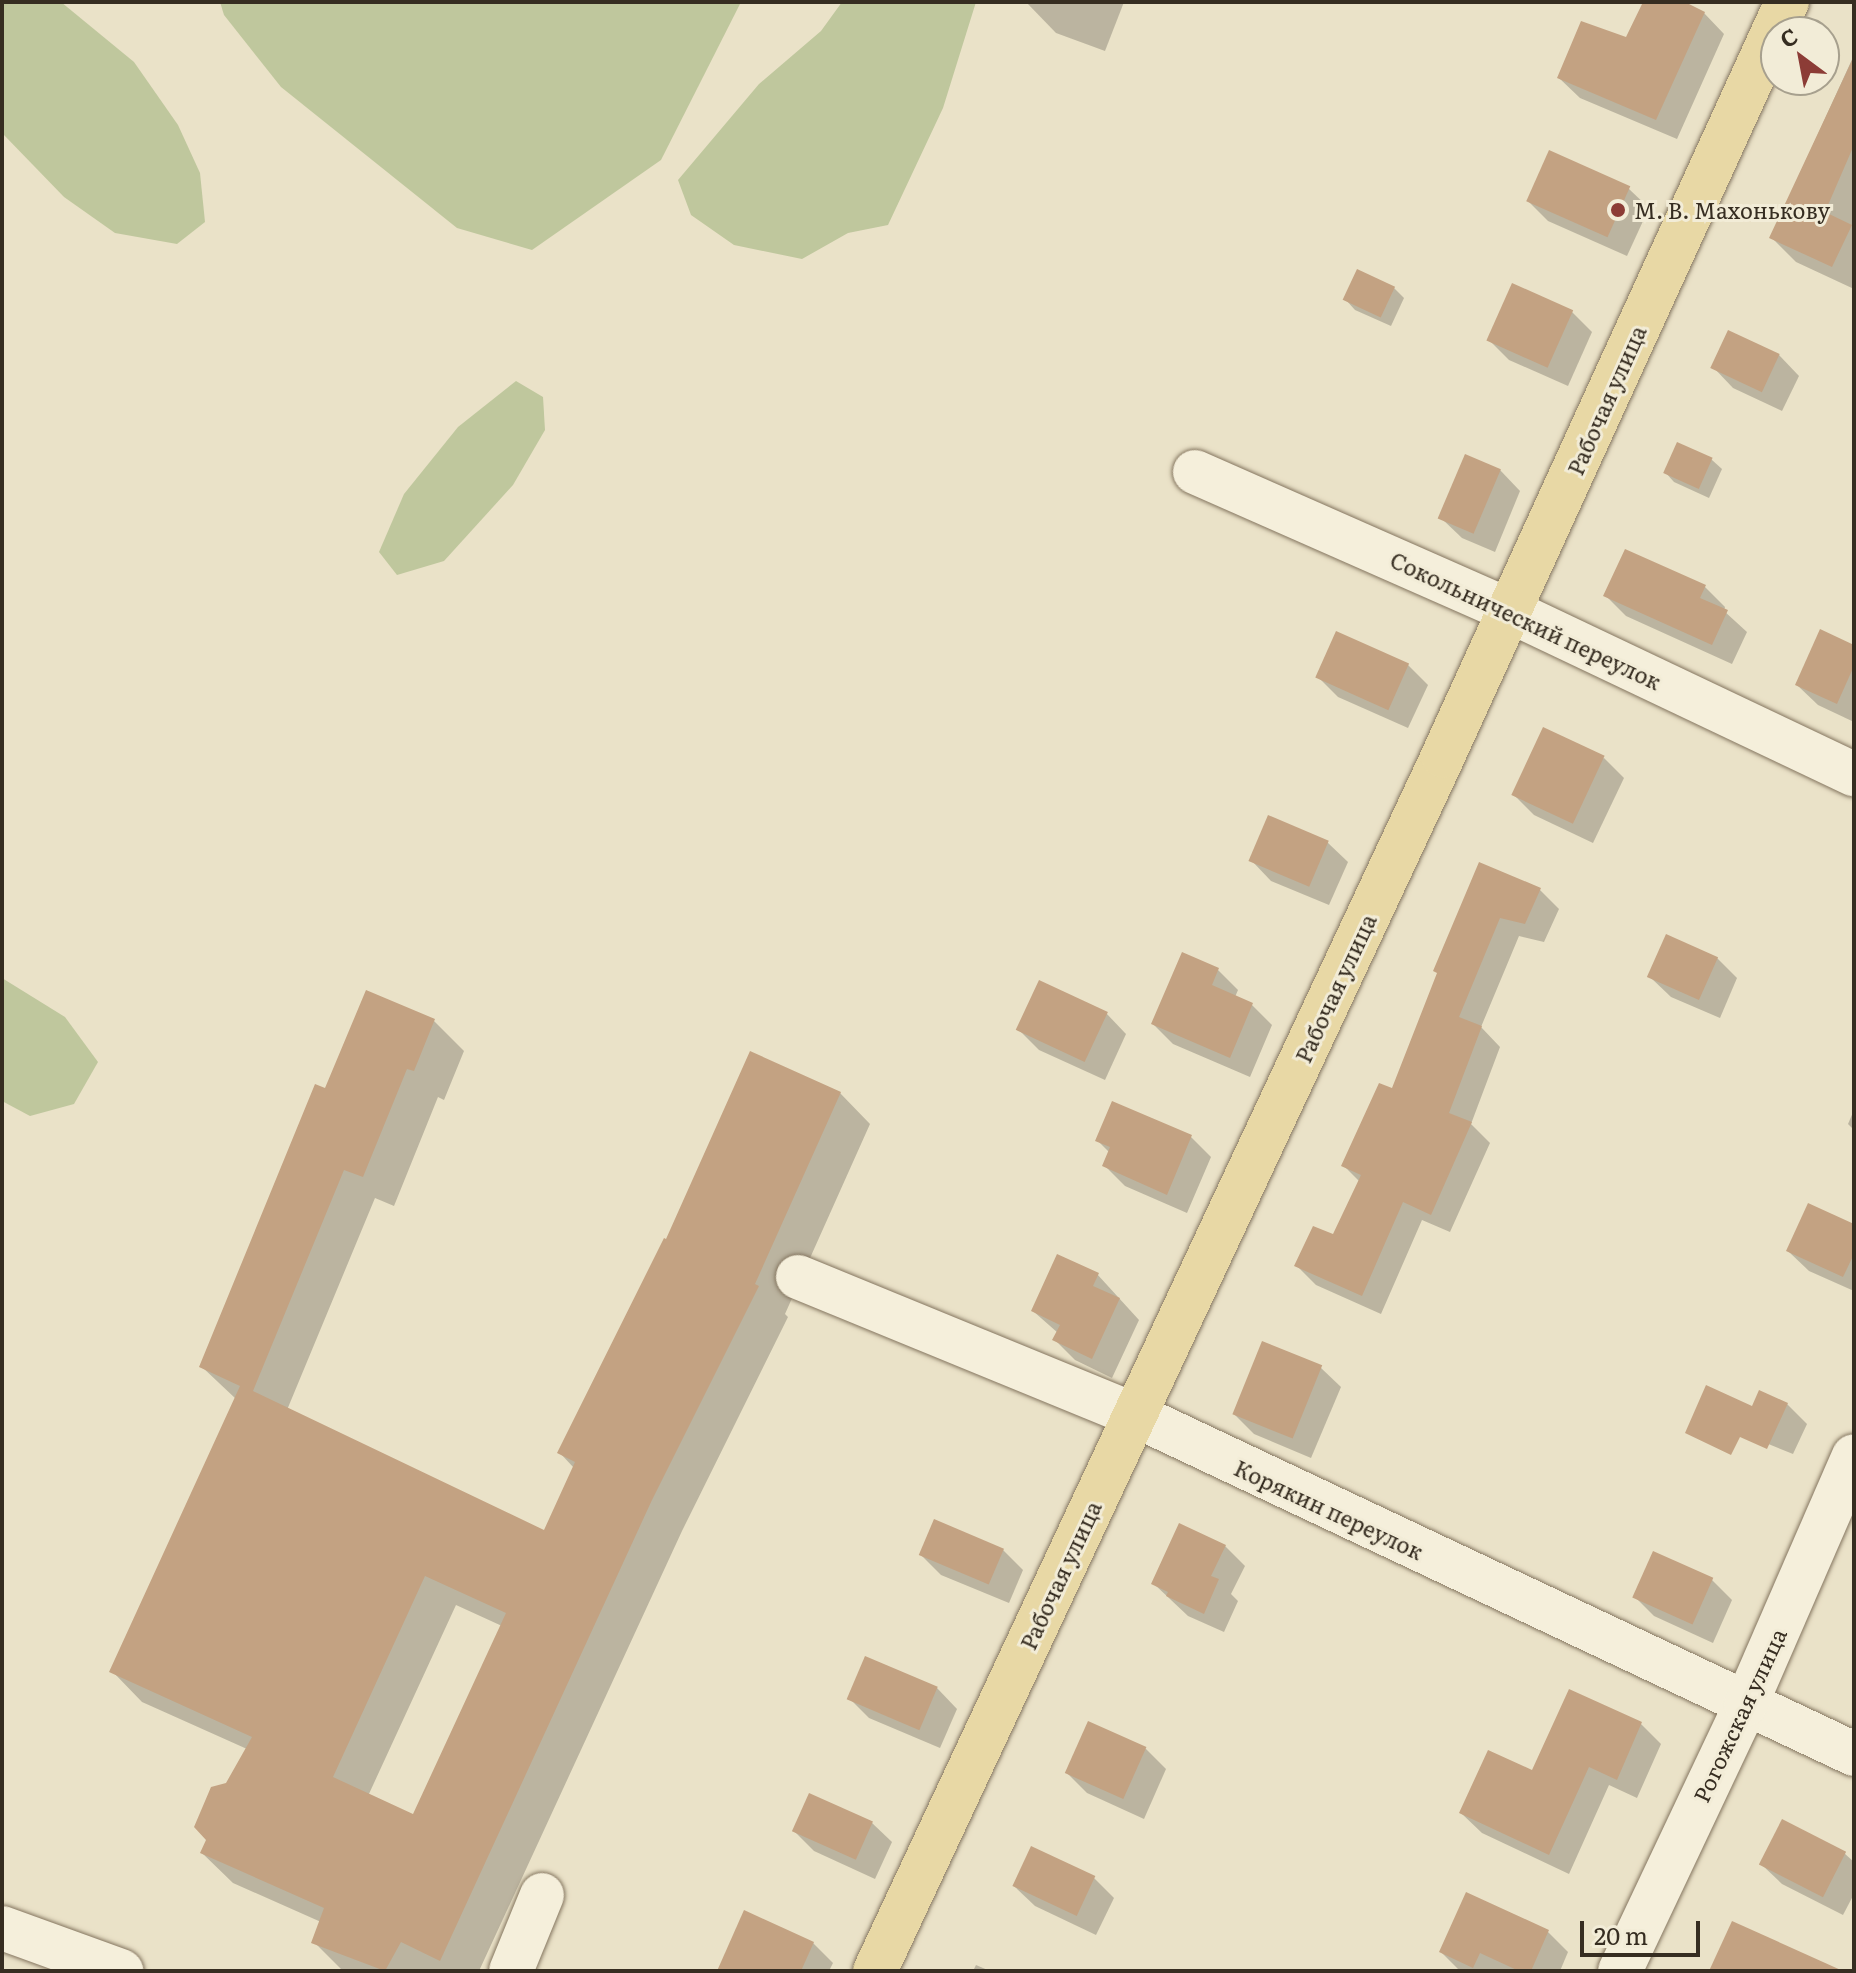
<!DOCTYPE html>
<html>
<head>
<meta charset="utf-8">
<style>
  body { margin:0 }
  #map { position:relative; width:1856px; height:1973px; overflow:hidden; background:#eae2c8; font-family:Literata,serif }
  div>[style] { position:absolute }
  .green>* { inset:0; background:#bfc79d }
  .shadow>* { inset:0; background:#0003 }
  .building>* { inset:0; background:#c3a282; transform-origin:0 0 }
  .roads { filter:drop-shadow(0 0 2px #84755f) drop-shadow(0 0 2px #84755f) }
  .minor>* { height:44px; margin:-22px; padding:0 22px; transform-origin:22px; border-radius:22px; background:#f5efdb }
  .major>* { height:44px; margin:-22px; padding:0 22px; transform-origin:22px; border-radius:22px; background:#e8d8a5 }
  .dots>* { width:22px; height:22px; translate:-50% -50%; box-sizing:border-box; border:4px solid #f2ecd7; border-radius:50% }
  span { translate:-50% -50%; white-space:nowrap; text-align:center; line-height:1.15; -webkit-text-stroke:6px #f2ecd7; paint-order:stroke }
  .poi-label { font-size:22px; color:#362d21 }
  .left { translate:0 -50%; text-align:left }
  .street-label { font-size:22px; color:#362d21 }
  .frame { position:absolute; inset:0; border:4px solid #362d21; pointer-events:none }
  .north { position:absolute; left:1760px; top:16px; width:80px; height:80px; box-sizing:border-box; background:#f2ecd7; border:2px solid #a7a08e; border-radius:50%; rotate:328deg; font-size:22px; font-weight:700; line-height:32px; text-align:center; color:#362d21 }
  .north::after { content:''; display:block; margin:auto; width:28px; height:36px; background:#8c3c36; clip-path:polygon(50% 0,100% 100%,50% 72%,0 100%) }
  .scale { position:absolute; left:1580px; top:1921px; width:120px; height:36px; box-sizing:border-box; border:4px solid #362d21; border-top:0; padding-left:10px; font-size:24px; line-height:28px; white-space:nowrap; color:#362d21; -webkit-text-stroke:6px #f2ecd7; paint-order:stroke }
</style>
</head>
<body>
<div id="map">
  <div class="green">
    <div style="clip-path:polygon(2px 2px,61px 2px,134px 62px,178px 125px,200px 173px,205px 222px,177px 244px,115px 233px,64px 197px,2px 133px)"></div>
    <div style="clip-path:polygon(220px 2px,741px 2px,661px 160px,532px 250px,457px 228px,281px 87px,224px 15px)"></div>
    <div style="clip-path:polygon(842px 2px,976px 2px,943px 108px,888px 225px,848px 233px,802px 259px,734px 245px,691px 215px,678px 180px,759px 84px,821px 31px)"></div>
    <div style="clip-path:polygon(516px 381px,543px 397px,545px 430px,513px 485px,444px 561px,397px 575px,379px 552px,404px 494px,458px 427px)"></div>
    <div style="clip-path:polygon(2px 978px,65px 1017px,98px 1062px,74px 1104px,30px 1116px,2px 1101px)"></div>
  </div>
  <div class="shadow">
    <div style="clip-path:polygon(1026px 2px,1124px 2px,1105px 51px,1056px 33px)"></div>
    <div style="clip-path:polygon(1645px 2px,1680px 2px,1704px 13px,1724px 34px,1677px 139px,1580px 98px,1559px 78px,1627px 40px)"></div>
    <div style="clip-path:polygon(1854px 55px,1853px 229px,1854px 289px,1796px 262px,1771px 237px)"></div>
    <div style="clip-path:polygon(1628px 188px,1649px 208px,1627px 256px,1548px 221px,1528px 201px)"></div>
    <div style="clip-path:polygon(1394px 288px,1404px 298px,1391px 326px,1355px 310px,1346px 300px)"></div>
    <div style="clip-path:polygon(1572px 312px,1592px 332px,1568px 386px,1509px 360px,1489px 340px)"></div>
    <div style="clip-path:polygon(1779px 355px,1799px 376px,1782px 411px,1733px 388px,1713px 367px)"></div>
    <div style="clip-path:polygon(1678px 444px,1712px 460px,1722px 469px,1709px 498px,1674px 482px,1665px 472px)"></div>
    <div style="clip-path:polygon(1500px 470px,1520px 491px,1495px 552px,1462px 538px,1441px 518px)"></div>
    <div style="clip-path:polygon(1626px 551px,1705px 587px,1725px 607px,1724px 611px,1747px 632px,1732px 664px,1626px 616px,1606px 596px)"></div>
    <div style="clip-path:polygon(1854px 647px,1854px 722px,1818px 705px,1797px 685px)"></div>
    <div style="clip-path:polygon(1408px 665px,1428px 685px,1408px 728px,1338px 697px,1318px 677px)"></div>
    <div style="clip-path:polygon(1604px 758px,1624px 778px,1593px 843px,1534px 815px,1514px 795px)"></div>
    <div style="clip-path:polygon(1327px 842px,1348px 862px,1329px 905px,1271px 881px,1251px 860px)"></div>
    <div style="clip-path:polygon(1480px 864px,1540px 890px,1559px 909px,1544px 942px,1519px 936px,1481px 1027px,1500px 1047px,1471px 1124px,1490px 1143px,1450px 1232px,1422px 1220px,1381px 1314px,1316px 1285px,1297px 1266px,1334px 1237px,1360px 1182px,1344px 1166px,1394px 1091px)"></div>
    <div style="clip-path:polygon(1717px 958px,1737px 978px,1720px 1018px,1671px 997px,1650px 977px)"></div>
    <div style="clip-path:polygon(1218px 970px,1238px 990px,1235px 997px,1252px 1005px,1272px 1025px,1250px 1077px,1173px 1044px,1153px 1024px)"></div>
    <div style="clip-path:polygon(1106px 1013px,1126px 1034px,1105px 1080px,1039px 1050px,1019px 1030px)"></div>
    <div style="clip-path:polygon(evenodd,434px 1021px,464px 1051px,444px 1100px,438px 1097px,394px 1206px,375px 1198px,287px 1410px,545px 1532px,574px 1468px,559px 1452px,840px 1093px,870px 1124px,785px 1314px,788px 1317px,682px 1531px,479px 1971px,343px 1971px,314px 1942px,321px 1922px,233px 1883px,202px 1853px,228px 1785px,247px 1749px,142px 1702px,112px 1671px,236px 1399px,201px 1366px,326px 1091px,434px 1021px,456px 1605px,502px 1626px,414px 1816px,368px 1796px,456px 1605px)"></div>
    <div style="clip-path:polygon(1854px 1110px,1854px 1130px,1848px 1124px)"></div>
    <div style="clip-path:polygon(1191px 1137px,1211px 1157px,1187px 1213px,1125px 1186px,1105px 1166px,1110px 1153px,1097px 1140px)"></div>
    <div style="clip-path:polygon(1854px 1226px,1854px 1291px,1809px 1271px,1788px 1251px)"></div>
    <div style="clip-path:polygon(1097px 1274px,1139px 1320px,1112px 1378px,1075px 1360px,1055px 1340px,1058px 1333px,1033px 1311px)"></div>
    <div style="clip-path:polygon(1320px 1367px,1341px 1387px,1311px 1458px,1254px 1434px,1234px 1414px)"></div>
    <div style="clip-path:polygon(1787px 1404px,1807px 1424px,1793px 1454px,1766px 1443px)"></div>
    <div style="clip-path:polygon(1225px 1546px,1245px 1566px,1231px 1594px,1238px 1601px,1224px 1632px,1188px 1616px,1153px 1583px)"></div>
    <div style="clip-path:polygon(1003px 1550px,1023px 1570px,1009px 1603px,941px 1575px,921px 1555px)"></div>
    <div style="clip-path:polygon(1712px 1580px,1732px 1600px,1713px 1643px,1654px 1616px,1634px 1596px)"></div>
    <div style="clip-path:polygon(937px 1688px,957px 1709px,940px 1748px,869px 1718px,849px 1698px)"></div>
    <div style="clip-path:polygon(1570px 1691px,1641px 1724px,1661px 1744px,1637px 1798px,1609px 1785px,1569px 1874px,1482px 1833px,1461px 1813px,1533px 1773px)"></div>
    <div style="clip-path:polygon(1089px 1723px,1146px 1749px,1166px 1769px,1144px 1819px,1087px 1793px,1067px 1773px)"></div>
    <div style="clip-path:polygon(871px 1822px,892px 1842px,875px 1879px,814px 1851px,794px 1831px)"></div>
    <div style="clip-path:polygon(1844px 1853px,1854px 1862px,1854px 1894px,1843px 1915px,1782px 1884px,1761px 1864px)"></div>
    <div style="clip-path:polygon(1093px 1877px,1114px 1898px,1096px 1935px,1035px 1906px,1014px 1886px)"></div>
    <div style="clip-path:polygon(1548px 1932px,1568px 1952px,1560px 1971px,1460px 1971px,1441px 1952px)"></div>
    <div style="clip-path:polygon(813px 1943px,833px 1963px,829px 1971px,719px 1971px)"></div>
    <div style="clip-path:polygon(976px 1965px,990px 1971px,973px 1971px)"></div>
  </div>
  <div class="building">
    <div style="clip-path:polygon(1643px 2px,1685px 2px,1705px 12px,1656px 120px,1557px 78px,1581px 21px,1626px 37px)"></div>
    <div style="clip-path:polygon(1854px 56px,1854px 145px,1825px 212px,1852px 225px,1832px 267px,1769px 238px)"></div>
    <div style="left:1549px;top:150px;width:89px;height:56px;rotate:24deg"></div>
    <div style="left:1357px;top:269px;width:42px;height:34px;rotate:25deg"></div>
    <div style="left:1512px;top:283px;width:67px;height:63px;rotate:24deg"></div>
    <div style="left:1728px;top:330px;width:57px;height:42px;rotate:25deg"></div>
    <div style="left:1677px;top:442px;width:39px;height:34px;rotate:24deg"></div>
    <div style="left:1465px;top:454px;width:39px;height:70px;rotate:23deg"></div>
    <div style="clip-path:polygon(1625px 549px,1706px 585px,1700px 598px,1728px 610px,1712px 645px,1603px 596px)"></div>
    <div style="clip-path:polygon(1820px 629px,1854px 645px,1854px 666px,1837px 704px,1795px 685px)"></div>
    <div style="left:1336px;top:631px;width:80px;height:51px;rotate:24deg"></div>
    <div style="left:1543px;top:727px;width:68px;height:75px;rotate:25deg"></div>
    <div style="left:1268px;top:815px;width:66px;height:50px;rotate:23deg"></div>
    <div style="clip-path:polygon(1479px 862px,1541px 888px,1525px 924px,1500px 918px,1459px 1017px,1482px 1026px,1449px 1113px,1472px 1122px,1431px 1215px,1403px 1202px,1362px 1296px,1294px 1266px,1313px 1226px,1333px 1234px,1361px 1175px,1341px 1166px,1379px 1083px,1392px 1088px,1437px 973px,1433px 971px)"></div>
    <div style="left:1666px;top:934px;width:57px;height:47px;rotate:24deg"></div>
    <div style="clip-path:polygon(1182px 952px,1219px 968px,1212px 985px,1253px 1003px,1230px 1058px,1151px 1024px)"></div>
    <div style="left:1039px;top:980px;width:76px;height:55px;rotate:25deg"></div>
    <div style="clip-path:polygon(evenodd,366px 990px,435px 1019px,414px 1071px,407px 1069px,363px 1177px,344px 1170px,253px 1391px,544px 1530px,575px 1462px,557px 1453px,664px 1238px,666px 1239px,750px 1051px,841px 1092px,755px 1284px,759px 1286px,652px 1500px,440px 1961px,401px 1942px,385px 1971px,311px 1943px,324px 1908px,200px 1853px,206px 1840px,194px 1827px,211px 1787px,226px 1783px,252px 1737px,109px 1672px,240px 1386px,199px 1367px,315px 1084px,325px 1088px,366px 990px,425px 1576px,506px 1613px,413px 1814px,333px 1777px,425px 1576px)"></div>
    <div style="clip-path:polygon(1112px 1101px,1192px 1135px,1167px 1195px,1102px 1166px,1110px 1147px,1095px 1141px)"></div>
    <div style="clip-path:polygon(1808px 1203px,1854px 1224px,1854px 1254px,1843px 1277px,1786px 1251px)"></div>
    <div style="clip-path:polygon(1057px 1254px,1099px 1273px,1093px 1286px,1120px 1298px,1092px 1359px,1052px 1340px,1060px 1325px,1031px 1311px)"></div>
    <div style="left:1262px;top:1341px;width:65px;height:79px;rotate:22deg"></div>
    <div style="clip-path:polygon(1706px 1385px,1752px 1406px,1759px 1390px,1788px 1403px,1767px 1449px,1740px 1437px,1731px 1455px,1685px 1433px)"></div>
    <div style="left:934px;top:1519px;width:76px;height:39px;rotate:23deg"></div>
    <div style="clip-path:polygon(1179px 1523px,1226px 1545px,1211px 1576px,1219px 1579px,1204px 1614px,1166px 1596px,1168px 1592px,1151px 1584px)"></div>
    <div style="left:1653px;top:1551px;width:66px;height:51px;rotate:24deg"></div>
    <div style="left:865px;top:1656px;width:79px;height:47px;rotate:23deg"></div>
    <div style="clip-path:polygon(1569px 1689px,1642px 1722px,1617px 1780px,1589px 1767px,1549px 1855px,1459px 1813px,1488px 1750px,1532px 1770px)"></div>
    <div style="left:1088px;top:1721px;width:64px;height:57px;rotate:24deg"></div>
    <div style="left:809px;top:1793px;width:70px;height:42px;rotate:24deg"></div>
    <div style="left:1782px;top:1819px;width:72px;height:51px;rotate:27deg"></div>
    <div style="left:1031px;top:1846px;width:71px;height:44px;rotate:25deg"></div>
    <div style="clip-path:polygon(1466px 1892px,1549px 1930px,1531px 1971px,1519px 1971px,1480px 1953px,1473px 1968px,1439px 1952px)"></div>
    <div style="clip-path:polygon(744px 1910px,814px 1942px,801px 1971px,717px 1971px)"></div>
    <div style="clip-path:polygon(1732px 1921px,1843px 1971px,1709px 1971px)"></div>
  </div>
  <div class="roads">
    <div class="minor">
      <div style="left:1195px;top:472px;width:344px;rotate:23.8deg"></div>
      <div style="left:1510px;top:611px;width:381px;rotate:25.4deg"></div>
      <div style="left:798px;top:1277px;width:364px;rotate:22.3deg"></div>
      <div style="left:1135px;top:1415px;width:795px;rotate:25.24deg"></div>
      <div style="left:2px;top:1928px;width:127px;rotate:19.9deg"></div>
      <div style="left:511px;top:1971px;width:82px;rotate:-67.8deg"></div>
      <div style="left:1620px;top:1971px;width:295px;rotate:-64.7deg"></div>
      <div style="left:1746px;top:1704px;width:270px;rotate:-66.5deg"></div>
    </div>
    <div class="major">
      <div style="left:875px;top:1971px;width:1341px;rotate:-64.94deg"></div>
      <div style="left:1443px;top:756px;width:829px;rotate:-65.48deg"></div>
    </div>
  </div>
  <div class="dots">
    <div style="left:1618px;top:210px;background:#8c3c36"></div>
  </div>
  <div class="poi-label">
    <span class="left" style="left:1634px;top:210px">М. В. Махонькову</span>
  </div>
  <div class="street-label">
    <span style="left:1606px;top:400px;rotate:-66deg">Рабочая улица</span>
    <span style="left:1526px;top:620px;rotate:25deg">Сокольнический переулок</span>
    <span style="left:1335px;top:988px;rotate:-65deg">Рабочая улица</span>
    <span style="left:1329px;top:1509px;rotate:25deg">Корякин переулок</span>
    <span style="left:1060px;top:1575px;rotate:-65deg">Рабочая улица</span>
    <span style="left:1739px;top:1715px;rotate:-65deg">Рогожская улица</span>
  </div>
  <div class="frame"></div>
  <div class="north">С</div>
  <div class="scale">20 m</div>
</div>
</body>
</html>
